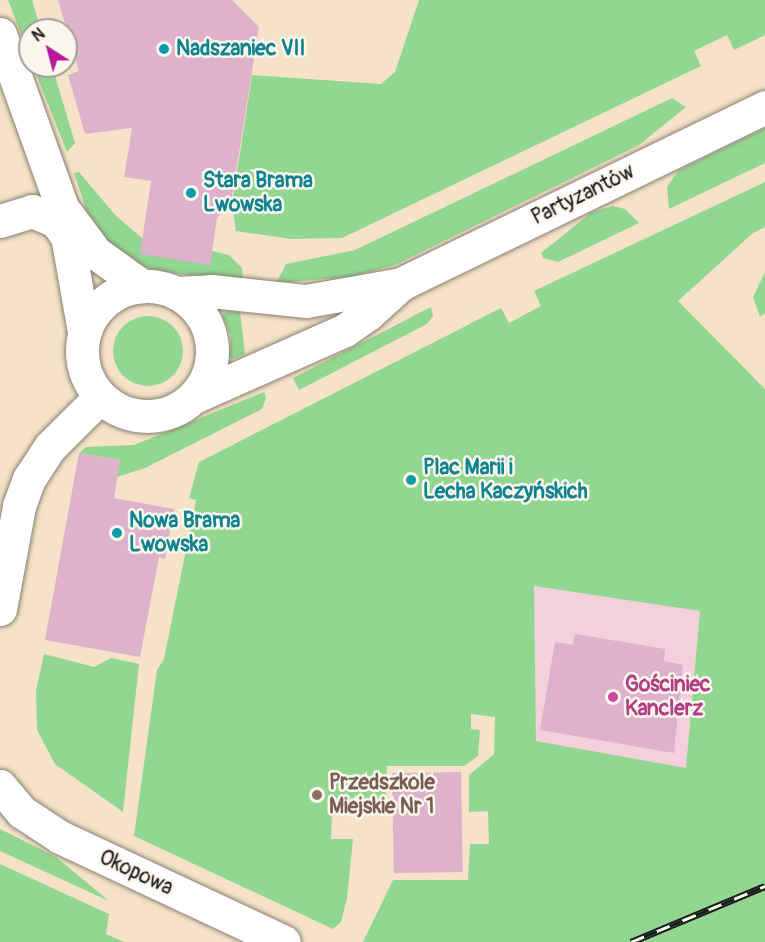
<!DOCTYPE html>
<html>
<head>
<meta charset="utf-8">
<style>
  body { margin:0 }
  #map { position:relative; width:765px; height:942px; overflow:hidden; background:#f5e2c8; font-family:Pangolin,sans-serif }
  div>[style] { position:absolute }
  .built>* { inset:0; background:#f4cfdc }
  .green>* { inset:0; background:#92d791 }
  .round { border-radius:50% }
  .building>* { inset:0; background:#dfb2cc; transform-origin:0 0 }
  .roads { filter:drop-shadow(0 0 2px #887f72) drop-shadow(0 0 2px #887f72) }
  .minor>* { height:33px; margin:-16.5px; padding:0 16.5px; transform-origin:16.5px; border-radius:16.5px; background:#fff }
  .minor>.ring { margin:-16.5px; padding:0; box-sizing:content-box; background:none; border:33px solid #fff; border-radius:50% }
  .rail>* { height:7px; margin-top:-3.5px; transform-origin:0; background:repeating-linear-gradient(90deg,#fbf7ec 0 14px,#1c1c1c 0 28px); box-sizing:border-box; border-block:2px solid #1c1c1c }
  .dots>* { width:16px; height:16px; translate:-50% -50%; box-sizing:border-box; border:3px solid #fbf7ec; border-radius:50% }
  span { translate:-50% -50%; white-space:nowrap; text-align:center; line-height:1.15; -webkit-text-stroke:5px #fbf7ec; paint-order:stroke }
  .culture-label { font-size:21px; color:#0d838f; font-weight:700 }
  .left { translate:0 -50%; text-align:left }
  .street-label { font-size:21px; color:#1c1c1c }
  .hotel-label { font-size:21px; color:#b23c85; font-weight:700 }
  .education-label { font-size:21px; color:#785e54; font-weight:700 }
  .north { position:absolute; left:18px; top:18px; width:60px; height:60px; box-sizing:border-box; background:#fbf7ec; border:2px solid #a29f99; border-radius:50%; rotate:324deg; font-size:16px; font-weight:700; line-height:24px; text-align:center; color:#1c1c1c }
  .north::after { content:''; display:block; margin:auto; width:21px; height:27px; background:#b5179e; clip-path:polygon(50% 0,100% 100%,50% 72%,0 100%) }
</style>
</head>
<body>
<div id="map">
  <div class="built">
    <div style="clip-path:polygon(534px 586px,700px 611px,686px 768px,536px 741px)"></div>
  </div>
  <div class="green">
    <div style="clip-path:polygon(8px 0,32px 0,41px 30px,30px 30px,30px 57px)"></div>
    <div style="clip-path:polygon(419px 0,765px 0,765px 35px,734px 50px,727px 35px,694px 51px,701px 66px,342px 238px,291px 239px,236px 231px,232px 204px,252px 75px,381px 84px,395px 72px)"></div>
    <div style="clip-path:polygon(33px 66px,52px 66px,75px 143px,67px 152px)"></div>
    <div style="clip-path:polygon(672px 98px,686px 107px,639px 145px,395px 265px,350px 277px,276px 283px,286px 264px,355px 250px)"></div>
    <div style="clip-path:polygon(765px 128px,765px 163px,669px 209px,667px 187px,679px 170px)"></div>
    <div style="clip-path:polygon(79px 172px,116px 216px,143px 239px,210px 265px,212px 251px,229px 255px,242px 268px,243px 282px,157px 271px,119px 256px,89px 218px,74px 173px)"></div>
    <div style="clip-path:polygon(evenodd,765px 182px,765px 227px,753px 233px,678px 301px,765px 389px,765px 942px,363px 942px,393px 880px,468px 880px,470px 844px,489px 844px,488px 811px,469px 812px,469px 775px,494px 754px,495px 717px,471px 714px,471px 729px,480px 730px,478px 756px,464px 766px,387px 766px,385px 811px,332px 812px,331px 839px,353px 839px,347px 898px,341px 922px,333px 929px,134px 836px,157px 670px,164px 659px,196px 500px,189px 498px,199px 462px,501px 308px,509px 323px,541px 306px,534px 291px,765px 182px,534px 586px,700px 611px,686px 768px,536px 741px,534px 586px)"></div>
    <div style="clip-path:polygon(613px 206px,625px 209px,639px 223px,558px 262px,543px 258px,541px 253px,592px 212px)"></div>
    <div style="clip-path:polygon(765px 272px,765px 313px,760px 317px,753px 297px)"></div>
    <div style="clip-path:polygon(431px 307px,433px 316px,427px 324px,299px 390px,293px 378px)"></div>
    <div style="clip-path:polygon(226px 311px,240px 312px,245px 354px,233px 359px,229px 357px,231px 335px,222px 315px)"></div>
    <div class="round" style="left:113px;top:316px;width:70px;height:70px"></div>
    <div style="clip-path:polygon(264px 392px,266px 398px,262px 409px,145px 468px,117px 477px,120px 460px,79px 453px,86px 447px,134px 445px)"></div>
    <div style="clip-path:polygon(44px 654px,94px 667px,111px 658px,139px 664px,123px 812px,55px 764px,37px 730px,36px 691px)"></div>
    <div style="clip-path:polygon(0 829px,56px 857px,109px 901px,0 851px)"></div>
    <div style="clip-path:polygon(0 864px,109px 914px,106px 934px,124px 942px,0 942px)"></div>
  </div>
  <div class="building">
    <div style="clip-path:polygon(58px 0,232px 0,259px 27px,231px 204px,217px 218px,210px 265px,140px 254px,151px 181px,124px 177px,132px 128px,85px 134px,68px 75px,79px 71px)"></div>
    <div style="clip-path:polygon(79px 453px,120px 460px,114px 498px,174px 509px,165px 559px,159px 557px,140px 657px,45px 640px)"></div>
    <div style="clip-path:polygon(575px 634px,665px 649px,664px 661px,683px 665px,674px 753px,540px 730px,555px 642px,573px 645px)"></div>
    <div style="left:461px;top:772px;width:100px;height:69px;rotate:89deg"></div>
  </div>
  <div class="roads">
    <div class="minor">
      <div style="left:0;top:34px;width:184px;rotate:70.3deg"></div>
      <div style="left:62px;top:207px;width:127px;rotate:80deg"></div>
      <div style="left:67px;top:214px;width:49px;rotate:53.4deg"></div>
      <div style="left:96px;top:253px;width:57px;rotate:35.7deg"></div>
      <div style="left:0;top:221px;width:34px;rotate:-17deg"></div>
      <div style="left:32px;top:211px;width:26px;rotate:23deg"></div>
      <div style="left:56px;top:221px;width:19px;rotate:55deg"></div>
      <div class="ring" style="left:82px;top:286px;width:97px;height:97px"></div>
      <div style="left:176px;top:293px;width:35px;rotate:-3deg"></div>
      <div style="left:211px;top:291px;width:96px;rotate:6deg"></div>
      <div style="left:306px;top:301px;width:97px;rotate:-10.1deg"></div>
      <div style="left:401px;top:284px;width:405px;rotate:-25.9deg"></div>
      <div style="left:194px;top:397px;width:165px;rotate:-23.9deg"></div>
      <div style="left:345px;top:330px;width:28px;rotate:-35deg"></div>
      <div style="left:368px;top:314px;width:45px;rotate:-42.3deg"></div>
      <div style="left:0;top:609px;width:105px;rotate:-79.5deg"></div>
      <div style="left:19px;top:506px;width:29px;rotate:-70deg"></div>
      <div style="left:29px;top:479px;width:38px;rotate:-57deg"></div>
      <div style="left:50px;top:447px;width:71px;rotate:-45deg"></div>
      <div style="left:0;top:786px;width:34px;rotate:50deg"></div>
      <div style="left:22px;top:812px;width:45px;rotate:33.3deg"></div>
      <div style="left:60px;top:837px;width:247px;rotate:25.1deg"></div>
    </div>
  </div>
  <div class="rail">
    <div style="left:631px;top:942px;width:145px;rotate:-22.7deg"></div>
  </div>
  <div class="dots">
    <div style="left:164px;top:49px;background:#0f9aa8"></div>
    <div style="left:191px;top:193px;background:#0f9aa8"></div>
    <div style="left:411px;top:480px;background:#0f9aa8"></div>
    <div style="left:117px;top:533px;background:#0f9aa8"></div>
    <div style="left:613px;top:697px;background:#d1479c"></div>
    <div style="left:317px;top:795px;background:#8d6e63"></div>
  </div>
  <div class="culture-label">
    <span class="left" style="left:176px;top:49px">Nadszaniec VII</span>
    <span class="left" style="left:203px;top:193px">Stara Brama<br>Lwowska</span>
    <span class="left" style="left:423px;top:480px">Plac Marii i<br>Lecha Kaczyńskich</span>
    <span class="left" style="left:129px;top:533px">Nowa Brama<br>Lwowska</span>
  </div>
  <div class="street-label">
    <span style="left:583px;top:195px;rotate:-26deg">Partyzantów</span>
    <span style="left:136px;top:873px;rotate:25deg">Okopowa</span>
  </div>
  <div class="hotel-label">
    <span class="left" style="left:625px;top:697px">Gościniec<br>Kanclerz</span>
  </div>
  <div class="education-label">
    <span class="left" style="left:329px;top:795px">Przedszkole<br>Miejskie Nr 1</span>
  </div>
  <div class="north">N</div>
</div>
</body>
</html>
